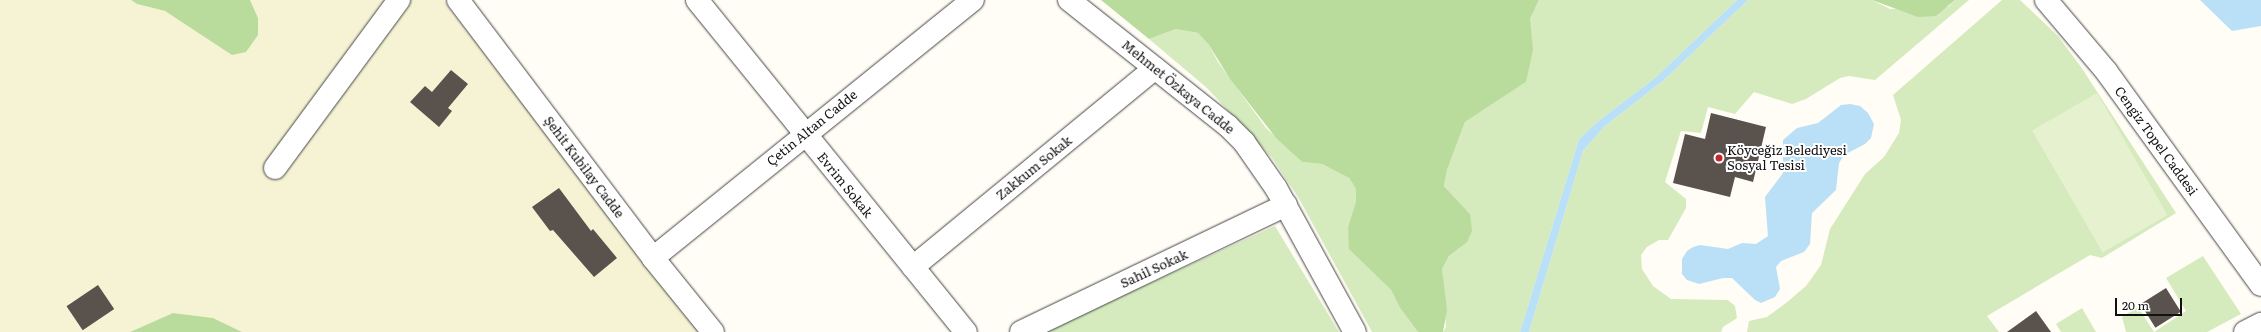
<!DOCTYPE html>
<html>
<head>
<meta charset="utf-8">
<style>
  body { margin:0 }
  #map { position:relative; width:2261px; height:332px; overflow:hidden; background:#fffdf5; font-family:Literata,serif }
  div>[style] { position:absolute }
  .farmland>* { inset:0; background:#f6f3d4 }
  .green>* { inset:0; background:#d5ebbd }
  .forest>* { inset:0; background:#b9dc9c }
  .pitch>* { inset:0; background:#e6f2cf; transform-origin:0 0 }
  .water>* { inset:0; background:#b9e0f7 }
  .building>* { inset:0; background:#5a524d; transform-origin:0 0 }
  .roads { filter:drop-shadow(0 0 1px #444) drop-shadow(0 0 1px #444) }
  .minor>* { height:22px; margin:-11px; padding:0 11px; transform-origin:11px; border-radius:11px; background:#fff }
  .dots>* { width:11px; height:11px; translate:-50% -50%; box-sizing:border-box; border:2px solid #fff; border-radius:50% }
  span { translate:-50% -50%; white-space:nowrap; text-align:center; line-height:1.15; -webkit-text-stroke:4px #fff; paint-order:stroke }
  .street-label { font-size:13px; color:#111 }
  .poi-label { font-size:13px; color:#111 }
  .left { translate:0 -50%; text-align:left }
  .scale { position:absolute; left:2115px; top:298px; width:67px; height:18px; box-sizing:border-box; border:2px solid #111; border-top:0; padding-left:5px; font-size:12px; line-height:14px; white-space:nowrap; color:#111; -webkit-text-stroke:3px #fff; paint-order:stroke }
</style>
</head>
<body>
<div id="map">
  <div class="farmland">
    <div style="clip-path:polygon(0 0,131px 0,137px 4px,165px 11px,198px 32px,258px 18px,250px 0,443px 0,701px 332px,242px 332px,213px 318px,173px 313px,130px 332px,0 332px)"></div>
  </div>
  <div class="green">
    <div style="clip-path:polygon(1539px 0,1737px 0,1655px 78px,1597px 122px,1579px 139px,1520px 332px,1443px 332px,1446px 327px,1442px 269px,1449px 256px,1459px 248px,1470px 214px,1444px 186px,1447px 170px,1465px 122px,1526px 82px,1530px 19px)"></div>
    <div style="clip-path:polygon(1748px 0,1872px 0,1890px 9px,1948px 7px,1955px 0,1969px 0,1875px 80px,1849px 76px,1840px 78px,1806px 99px,1792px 104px,1754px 92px,1735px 114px,1708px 107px,1701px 133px,1681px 131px,1665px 182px,1686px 199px,1686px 208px,1668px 240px,1659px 240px,1647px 247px,1641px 255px,1642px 269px,1653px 286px,1671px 299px,1728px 300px,1735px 306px,1737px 318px,1723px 327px,1721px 332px,1529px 332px,1583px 151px,1605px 126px,1664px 80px)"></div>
    <div style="clip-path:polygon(2002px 0,2020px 0,2058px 36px,2081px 67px,2176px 213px,2102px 258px,2090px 255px,1987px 316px,1999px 332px,1747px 332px,1749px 321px,1767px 317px,1786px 303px,1806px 286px,1821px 265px,1830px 229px,1865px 174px,1884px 157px,1899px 133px,1901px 120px,1893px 95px)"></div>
    <div style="clip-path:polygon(1176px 29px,1198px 33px,1209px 45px,1218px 62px,1266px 128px,1302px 162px,1322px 164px,1349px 178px,1356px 189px,1356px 201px,1348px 227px,1350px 249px,1391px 290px,1400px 308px,1418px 332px,1372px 332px,1298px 197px,1272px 158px,1207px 88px,1149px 39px)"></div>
    <div style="clip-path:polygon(1275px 226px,1339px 332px,1043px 332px)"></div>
    <div style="clip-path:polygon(2203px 256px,2241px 314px,2207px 332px,2126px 332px,2122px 317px,2138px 307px,2154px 332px,2186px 311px,2166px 278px)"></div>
    <div style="clip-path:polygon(2082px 308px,2096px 332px,2061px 332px,2056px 324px)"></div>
  </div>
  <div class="forest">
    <div style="clip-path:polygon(131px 0,250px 0,258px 18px,258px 35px,246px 52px,232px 55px,165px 11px,137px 4px)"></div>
    <div style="clip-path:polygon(1101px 0,1539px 0,1530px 19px,1533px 50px,1526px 82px,1465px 122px,1447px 170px,1444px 186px,1470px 214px,1472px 231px,1467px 242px,1449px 256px,1442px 269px,1447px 310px,1443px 332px,1418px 332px,1400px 308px,1391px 290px,1349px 249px,1348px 227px,1356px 201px,1356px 189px,1349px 178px,1322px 164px,1302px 162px,1276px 138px,1230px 79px,1209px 45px,1198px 33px,1176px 29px,1149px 39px)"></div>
    <div style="clip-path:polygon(1872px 0,1955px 0,1936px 16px,1918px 17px)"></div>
    <div style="clip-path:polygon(173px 313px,213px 318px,242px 332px,130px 332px)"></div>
  </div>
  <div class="pitch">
    <div style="left:2097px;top:93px;width:141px;height:75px;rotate:60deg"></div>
  </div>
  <div class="water">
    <div style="clip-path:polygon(1737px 0,1748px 0,1664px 80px,1605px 126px,1583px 151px,1529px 332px,1520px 332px,1579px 139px,1597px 122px,1655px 78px)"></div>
    <div style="clip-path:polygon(2200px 0,2261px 0,2261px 26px,2232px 31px)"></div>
    <div style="clip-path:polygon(1850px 104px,1860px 106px,1868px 113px,1874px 124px,1871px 138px,1865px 144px,1844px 155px,1839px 163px,1836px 190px,1812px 213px,1810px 244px,1804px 252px,1781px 261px,1776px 267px,1780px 289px,1775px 297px,1761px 303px,1755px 300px,1732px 278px,1723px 278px,1699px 284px,1687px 280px,1682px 274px,1682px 259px,1687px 251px,1693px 247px,1700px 245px,1728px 249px,1742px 243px,1756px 244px,1768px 236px,1765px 197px,1783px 173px,1783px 140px,1797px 128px,1818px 123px,1841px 105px)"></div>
  </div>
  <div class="building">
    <div style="clip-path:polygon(451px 70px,468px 84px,448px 108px,452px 111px,439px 127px,410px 102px,425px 86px,432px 92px)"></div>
    <div style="clip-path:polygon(1711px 113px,1766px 127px,1753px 182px,1735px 177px,1730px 197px,1673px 183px,1685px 134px,1705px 139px)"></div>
    <div style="clip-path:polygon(559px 188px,591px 231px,593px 229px,617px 258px,594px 277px,553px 230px,550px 231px,532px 207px)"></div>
    <div style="left:98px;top:285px;width:29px;height:38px;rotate:56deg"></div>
    <div style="left:2166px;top:288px;width:28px;height:30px;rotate:58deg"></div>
    <div style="clip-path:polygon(2036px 311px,2051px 332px,2007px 332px)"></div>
  </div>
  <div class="roads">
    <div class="minor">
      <div style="left:458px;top:0;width:323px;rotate:52.9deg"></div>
      <div style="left:653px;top:258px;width:95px;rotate:51deg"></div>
      <div style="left:697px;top:0;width:427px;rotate:51deg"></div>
      <div style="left:1069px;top:0;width:203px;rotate:38.4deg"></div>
      <div style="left:1228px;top:126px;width:23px;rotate:45deg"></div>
      <div style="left:1244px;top:142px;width:56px;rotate:55.2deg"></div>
      <div style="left:1276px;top:188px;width:164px;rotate:61.3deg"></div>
      <div style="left:2046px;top:0;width:93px;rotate:49.8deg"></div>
      <div style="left:2106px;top:71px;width:264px;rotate:54.1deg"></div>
      <div style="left:275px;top:168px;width:209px;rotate:-53.6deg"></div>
      <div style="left:653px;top:258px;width:411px;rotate:-38.9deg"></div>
      <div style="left:913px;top:267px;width:313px;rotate:-39.4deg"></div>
      <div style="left:1021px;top:332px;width:294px;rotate:-25.6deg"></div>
      <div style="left:2245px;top:332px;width:18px;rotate:-27deg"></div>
    </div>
  </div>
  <div class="dots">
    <div style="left:1719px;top:158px;background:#c4262e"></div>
  </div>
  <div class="street-label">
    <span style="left:1178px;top:87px;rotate:39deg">Mehmet Özkaya Cadde</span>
    <span style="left:812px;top:128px;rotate:-39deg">Çetin Altan Cadde</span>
    <span style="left:2156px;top:141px;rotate:54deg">Cengiz Topel Caddesi</span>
    <span style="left:584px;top:167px;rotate:53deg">Şehit Kubilay Cadde</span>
    <span style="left:1034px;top:168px;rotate:-39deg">Zakkum Sokak</span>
    <span style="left:845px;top:185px;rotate:51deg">Evrim Sokak</span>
    <span style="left:1154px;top:269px;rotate:-25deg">Sahil Sokak</span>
  </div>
  <div class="poi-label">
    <span class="left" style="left:1727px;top:158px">Köyceğiz Belediyesi<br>Sosyal Tesisi</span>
  </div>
  <div class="scale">20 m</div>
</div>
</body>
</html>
